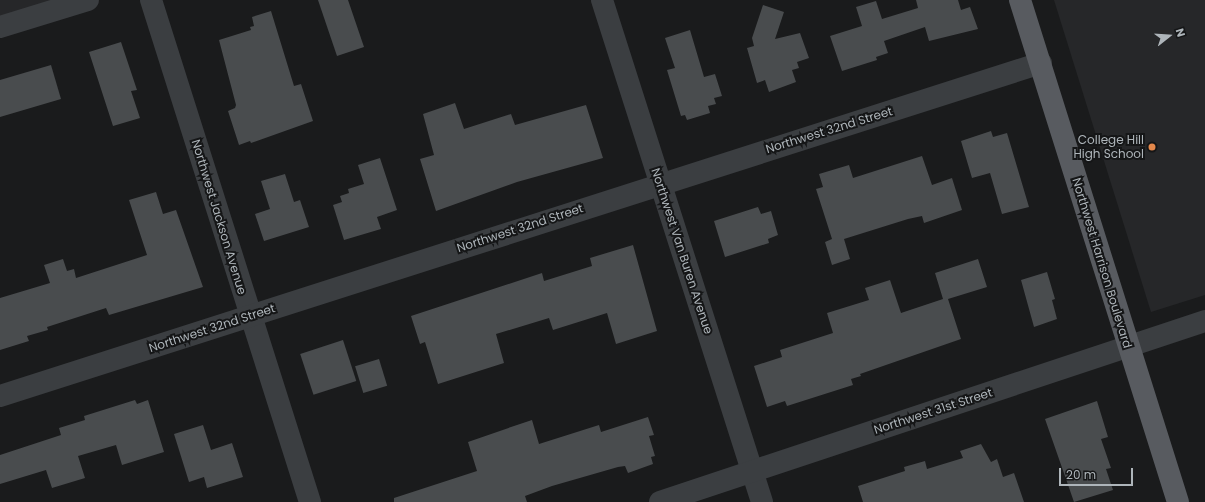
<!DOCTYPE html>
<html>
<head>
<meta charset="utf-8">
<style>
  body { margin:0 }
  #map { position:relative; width:1205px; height:502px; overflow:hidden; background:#1a1b1c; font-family:Poppins,sans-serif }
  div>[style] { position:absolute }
  .built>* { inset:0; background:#262729 }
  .building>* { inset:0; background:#494c4e; transform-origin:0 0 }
  .minor>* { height:22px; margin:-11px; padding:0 11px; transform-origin:11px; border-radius:11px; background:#3b3e41 }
  .major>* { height:22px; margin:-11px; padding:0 11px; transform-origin:11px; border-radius:11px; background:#585b60 }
  .dots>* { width:11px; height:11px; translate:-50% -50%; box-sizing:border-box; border:2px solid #151617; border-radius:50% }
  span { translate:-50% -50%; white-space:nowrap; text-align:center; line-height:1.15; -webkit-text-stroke:4px #151617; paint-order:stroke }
  .street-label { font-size:12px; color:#aeb5ba }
  .poi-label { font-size:12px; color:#aeb5ba }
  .right { translate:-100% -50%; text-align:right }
  .north { position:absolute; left:1149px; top:16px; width:40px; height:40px; -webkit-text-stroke:3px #151617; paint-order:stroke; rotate:73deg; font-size:11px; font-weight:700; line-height:16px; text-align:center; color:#aeb5ba }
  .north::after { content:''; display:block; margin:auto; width:14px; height:18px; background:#aeb5ba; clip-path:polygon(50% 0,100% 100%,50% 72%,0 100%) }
  .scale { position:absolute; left:1059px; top:468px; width:74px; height:18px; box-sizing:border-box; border:2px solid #aeb5ba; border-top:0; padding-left:5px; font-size:12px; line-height:14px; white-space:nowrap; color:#aeb5ba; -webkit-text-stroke:3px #151617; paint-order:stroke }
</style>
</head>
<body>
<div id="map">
  <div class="built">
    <div style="clip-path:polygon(0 0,67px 0,0 21px)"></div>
    <div style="clip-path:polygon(1054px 0,1205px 0,1205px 295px,1151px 312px)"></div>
  </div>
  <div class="building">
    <div style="clip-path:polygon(318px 0,348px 0,364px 47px,337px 56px)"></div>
    <div style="clip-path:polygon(916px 0,958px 0,961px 10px,970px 7px,978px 29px,929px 41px,925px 27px,884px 41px,888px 53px,876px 57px,877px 60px,842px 71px,830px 36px,862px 26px,856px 7px,876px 1px,882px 19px,918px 8px)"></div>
    <div style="clip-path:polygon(763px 5px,784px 12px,775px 39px,800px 33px,809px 58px,797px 62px,799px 68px,792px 70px,796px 82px,769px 92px,765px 80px,757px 83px,747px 48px,754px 46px,752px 38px)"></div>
    <div style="clip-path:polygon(271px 11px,294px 86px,301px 84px,313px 121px,251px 143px,250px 141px,239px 145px,228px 111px,235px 108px,236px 105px,219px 40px,251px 30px,250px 27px,254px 26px,252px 17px)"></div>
    <div style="clip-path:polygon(690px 30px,704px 77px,715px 74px,722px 96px,714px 98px,716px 104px,708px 106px,710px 113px,687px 120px,685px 115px,681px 116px,667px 70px,675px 68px,665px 38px)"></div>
    <div style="clip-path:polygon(121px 42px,137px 90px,131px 91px,140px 118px,113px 126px,89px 52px)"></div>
    <div style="clip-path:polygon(51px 65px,61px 99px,0 117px,0 80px)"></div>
    <div style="clip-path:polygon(455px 103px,464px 129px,511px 114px,515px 125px,586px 105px,603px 158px,517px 182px,436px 211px,420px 159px,434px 155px,423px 114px)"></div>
    <div style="clip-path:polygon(991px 131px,993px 137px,1007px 133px,1029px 207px,1002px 214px,990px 173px,972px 178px,961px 141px)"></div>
    <div style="clip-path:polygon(922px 156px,932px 185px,952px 178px,962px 210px,924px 223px,922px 216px,908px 219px,844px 239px,850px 259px,832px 265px,825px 242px,832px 239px,816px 189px,823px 187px,819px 174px,849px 165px,853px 178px)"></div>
    <div style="clip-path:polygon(380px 158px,397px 210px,377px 217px,381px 229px,344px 240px,333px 205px,342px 202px,340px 196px,349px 193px,348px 189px,364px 184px,358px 165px)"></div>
    <div style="clip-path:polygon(285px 174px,294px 202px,300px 200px,309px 227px,264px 241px,255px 214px,270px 209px,261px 181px)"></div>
    <div style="clip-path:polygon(156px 192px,163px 214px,176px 210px,203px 287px,109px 315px,106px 308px,47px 327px,48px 330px,27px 336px,29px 341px,0 350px,0 298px,50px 283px,44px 265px,63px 259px,67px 271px,74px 269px,76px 278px,147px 255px,129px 200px)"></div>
    <div style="clip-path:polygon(758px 207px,761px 214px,771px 211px,778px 235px,768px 239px,769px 243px,725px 257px,714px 221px)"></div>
    <div style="clip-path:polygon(633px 245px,657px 331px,616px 344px,607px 313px,553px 330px,549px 318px,496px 334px,504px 363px,438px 384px,425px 342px,420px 344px,411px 316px,542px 273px,544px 281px,592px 266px,590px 258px)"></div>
    <div style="clip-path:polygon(978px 259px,987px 287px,948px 299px,961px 339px,860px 374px,861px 376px,851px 379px,853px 385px,787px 406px,785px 401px,767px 407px,754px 366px,782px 357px,780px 350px,833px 333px,827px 313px,869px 300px,865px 288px,890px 280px,901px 313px,943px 299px,935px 273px)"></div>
    <div style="clip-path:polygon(1047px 272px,1055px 299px,1052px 300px,1057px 319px,1034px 327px,1021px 280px)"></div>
    <div style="left:343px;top:340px;width:43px;height:45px;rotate:72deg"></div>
    <div style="left:379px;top:359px;width:28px;height:25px;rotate:73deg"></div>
    <div style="clip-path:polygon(135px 400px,137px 404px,148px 400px,164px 452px,122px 465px,116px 445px,78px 456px,85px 478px,52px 488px,46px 470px,0 484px,0 455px,61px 435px,59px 428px,85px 420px,84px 416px)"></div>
    <div style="clip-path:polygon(1097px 401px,1108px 437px,1101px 439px,1111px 468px,1106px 469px,1113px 490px,1074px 502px,1045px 419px)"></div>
    <div style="clip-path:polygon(648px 417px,654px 435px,649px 436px,655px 456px,651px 457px,653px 464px,628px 473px,625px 466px,618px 467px,552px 486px,525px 496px,527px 502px,394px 502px,394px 498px,477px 471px,468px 442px,514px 426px,532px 420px,539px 444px,599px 425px,601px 432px)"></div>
    <div style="clip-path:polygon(203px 425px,211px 450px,232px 443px,243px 477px,207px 488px,204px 477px,189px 482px,174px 434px)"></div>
    <div style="clip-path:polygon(981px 444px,991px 462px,997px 459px,1003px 477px,1014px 473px,1024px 502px,863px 502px,858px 486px,905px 471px,904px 467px,925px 461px,927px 469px,963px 458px,960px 451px)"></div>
  </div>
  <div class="minor">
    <div style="left:151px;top:0;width:527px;rotate:72.43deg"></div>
    <div style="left:602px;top:0;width:527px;rotate:72.32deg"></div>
    <div style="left:0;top:27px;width:92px;rotate:-17.1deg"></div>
    <div style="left:0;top:396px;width:1093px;rotate:-17.74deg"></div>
    <div style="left:660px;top:502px;width:574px;rotate:-18.37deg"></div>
  </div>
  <div class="major">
    <div style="left:1020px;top:0;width:526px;rotate:72.53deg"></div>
  </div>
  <div class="dots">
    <div style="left:1152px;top:147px;background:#e4884b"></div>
  </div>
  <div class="street-label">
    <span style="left:829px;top:130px;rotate:-17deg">Northwest 32nd Street</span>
    <span style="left:219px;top:217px;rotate:73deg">Northwest Jackson Avenue</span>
    <span style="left:520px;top:228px;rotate:-18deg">Northwest 32nd Street</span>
    <span style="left:682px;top:251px;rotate:72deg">Northwest Van Buren Avenue</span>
    <span style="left:1102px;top:263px;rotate:73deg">Northwest Harrison Boulevard</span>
    <span style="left:212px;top:328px;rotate:-18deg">Northwest 32nd Street</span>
    <span style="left:933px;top:411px;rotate:-18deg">Northwest 31st Street</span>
  </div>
  <div class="poi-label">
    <span class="right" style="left:1144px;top:147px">College Hill<br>High School</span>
  </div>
  <div class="north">N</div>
  <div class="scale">20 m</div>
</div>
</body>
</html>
